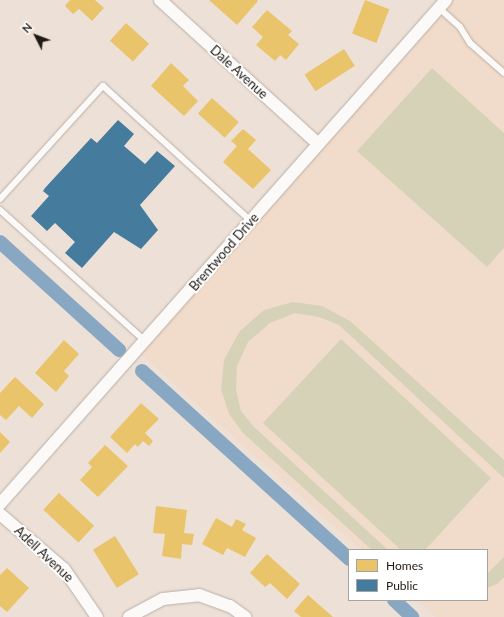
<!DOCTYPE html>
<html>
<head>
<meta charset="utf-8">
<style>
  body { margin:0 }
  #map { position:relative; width:504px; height:617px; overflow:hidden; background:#ede0d6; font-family:Lato,sans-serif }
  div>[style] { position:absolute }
  .built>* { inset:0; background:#f1dbca }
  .green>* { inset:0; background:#d5d2b8 }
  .homes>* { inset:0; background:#e9c46a; transform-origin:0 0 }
  .public>* { inset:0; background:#457b9d }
  .canal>* { height:14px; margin:-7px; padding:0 7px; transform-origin:7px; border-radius:7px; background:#88a7c3 }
  .roads { filter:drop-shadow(0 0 1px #b9afa7) drop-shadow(0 0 1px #b9afa7) }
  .service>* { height:6px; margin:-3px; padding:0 3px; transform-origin:3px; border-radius:3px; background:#fcfaf9 }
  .minor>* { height:12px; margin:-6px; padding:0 6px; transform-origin:6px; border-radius:6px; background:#fcfaf9 }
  span { translate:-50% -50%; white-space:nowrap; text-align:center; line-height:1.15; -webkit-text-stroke:4px #fff; paint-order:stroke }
  .street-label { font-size:13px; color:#211913 }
  .legend { position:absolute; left:348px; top:549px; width:140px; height:52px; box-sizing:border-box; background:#fff; border:1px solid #a6a3a1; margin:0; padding:5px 7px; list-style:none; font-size:12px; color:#211913 }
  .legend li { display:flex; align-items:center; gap:8px; height:20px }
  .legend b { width:20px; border:1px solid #a6a3a1 }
  .north { position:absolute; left:16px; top:16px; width:40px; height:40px; -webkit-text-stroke:3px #fff; paint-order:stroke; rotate:312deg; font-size:11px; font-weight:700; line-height:16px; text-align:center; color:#211913 }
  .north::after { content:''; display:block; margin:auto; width:14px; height:18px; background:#211913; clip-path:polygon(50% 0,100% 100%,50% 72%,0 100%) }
</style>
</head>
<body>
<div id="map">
  <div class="built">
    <div style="clip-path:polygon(446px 0,504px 0,504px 617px,436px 617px,417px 600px,487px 600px,487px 550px,361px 550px,137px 351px)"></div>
  </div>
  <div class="green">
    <div style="clip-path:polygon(432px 68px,504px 133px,504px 248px,487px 267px,357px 151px)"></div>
    <div style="clip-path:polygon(293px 302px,322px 306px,350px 321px,504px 460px,504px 478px,339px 325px,319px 317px,295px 313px,270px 323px,248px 342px,237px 366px,236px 390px,241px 411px,254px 427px,388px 550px,372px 550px,243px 433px,229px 414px,221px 389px,224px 360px,240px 331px,264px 310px)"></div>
    <div style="clip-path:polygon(341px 339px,491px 478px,425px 550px,401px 550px,263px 423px)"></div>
    <div style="clip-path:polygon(504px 557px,504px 577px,497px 584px,487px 588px,487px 574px)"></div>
  </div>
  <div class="homes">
    <div style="clip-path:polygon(70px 0,95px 0,104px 8px,92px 21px,79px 9px,73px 14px,65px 6px)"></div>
    <div style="clip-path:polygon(209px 0,257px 0,258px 1px,237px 25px)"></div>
    <div style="left:365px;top:0;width:26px;height:36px;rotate:21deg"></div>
    <div style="clip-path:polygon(267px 10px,292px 31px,288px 35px,299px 44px,286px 60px,280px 55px,275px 61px,256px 45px,263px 37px,252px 27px)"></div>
    <div style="left:126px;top:23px;width:31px;height:24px;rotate:42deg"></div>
    <div style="left:344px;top:49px;width:20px;height:47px;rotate:57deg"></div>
    <div style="clip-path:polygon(171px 63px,189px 80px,183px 86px,198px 101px,184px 116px,151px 86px)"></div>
    <div style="left:212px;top:98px;width:36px;height:21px;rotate:42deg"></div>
    <div style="clip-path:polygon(243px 129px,256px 140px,248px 149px,271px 170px,253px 189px,223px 162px,237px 146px,231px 141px)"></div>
    <div style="clip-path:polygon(64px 340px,79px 354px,64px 371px,69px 376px,56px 392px,35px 373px)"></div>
    <div style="clip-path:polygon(15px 377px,44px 404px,32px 418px,19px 406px,6px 420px,0 415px,0 393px)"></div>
    <div style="clip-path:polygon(141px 403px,159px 419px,145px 433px,153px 441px,149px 446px,143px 441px,138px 447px,135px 444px,127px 453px,110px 437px)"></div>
    <div style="clip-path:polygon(0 432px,10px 442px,0 453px)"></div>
    <div style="clip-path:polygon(105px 445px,128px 466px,98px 497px,80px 480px,92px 467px,88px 463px)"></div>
    <div style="left:59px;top:493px;width:48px;height:23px;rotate:43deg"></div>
    <div style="clip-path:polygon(156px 506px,187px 510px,184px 533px,194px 534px,192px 545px,182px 544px,181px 559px,162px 556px,165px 534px,153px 533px)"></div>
    <div style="clip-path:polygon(216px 518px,232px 527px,236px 519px,246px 524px,242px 530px,256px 538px,245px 557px,227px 548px,223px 555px,202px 544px)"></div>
    <div style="left:115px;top:536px;width:45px;height:26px;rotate:58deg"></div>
    <div style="clip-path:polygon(267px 554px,300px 584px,287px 599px,270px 583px,265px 587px,250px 573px)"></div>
    <div style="clip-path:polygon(7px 568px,29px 588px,7px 612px,0 606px,0 575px)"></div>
    <div style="clip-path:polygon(308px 595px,333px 617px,301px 617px,294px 611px)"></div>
  </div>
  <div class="public">
    <div style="clip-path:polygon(118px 120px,134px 134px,124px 146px,145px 164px,157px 151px,175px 166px,140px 205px,158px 230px,141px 249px,114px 232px,82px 268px,65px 253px,75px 242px,55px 223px,47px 231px,31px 216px,49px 196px,43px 191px,45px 188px,91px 138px,97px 143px)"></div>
  </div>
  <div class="canal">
    <div style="left:0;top:242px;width:161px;rotate:42.2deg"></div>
    <div style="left:142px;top:371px;width:280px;rotate:42.2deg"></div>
    <div style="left:394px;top:600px;width:25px;rotate:43deg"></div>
  </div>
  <div class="roads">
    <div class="service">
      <div style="left:439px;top:8px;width:28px;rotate:42deg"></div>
      <div style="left:460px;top:27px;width:19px;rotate:58deg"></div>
      <div style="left:470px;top:43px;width:45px;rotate:41.4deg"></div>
      <div style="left:0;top:199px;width:153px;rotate:-47.7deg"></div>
      <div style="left:103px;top:86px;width:200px;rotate:42.4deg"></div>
      <div style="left:0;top:210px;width:197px;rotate:42.1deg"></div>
    </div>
    <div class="minor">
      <div style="left:160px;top:0;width:214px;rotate:42.3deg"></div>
      <div style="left:0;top:504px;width:673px;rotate:-48.49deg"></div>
      <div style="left:0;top:514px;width:84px;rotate:40.7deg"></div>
      <div style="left:64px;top:569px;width:58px;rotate:55.5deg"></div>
      <div style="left:129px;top:617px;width:38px;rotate:-28deg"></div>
      <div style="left:163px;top:599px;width:36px;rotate:-6deg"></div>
      <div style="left:199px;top:595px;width:33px;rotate:20deg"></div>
      <div style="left:230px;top:606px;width:19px;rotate:36deg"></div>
    </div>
  </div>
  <div class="street-label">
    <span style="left:239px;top:72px;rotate:42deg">Dale Avenue</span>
    <span style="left:224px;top:252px;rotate:-49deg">Brentwood Drive</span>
    <span style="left:44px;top:554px;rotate:43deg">Adell Avenue</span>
  </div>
  <ul class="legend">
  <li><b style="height:11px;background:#e9c46a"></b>Homes</li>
  <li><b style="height:11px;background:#457b9d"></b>Public</li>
  </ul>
  <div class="north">N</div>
</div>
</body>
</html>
